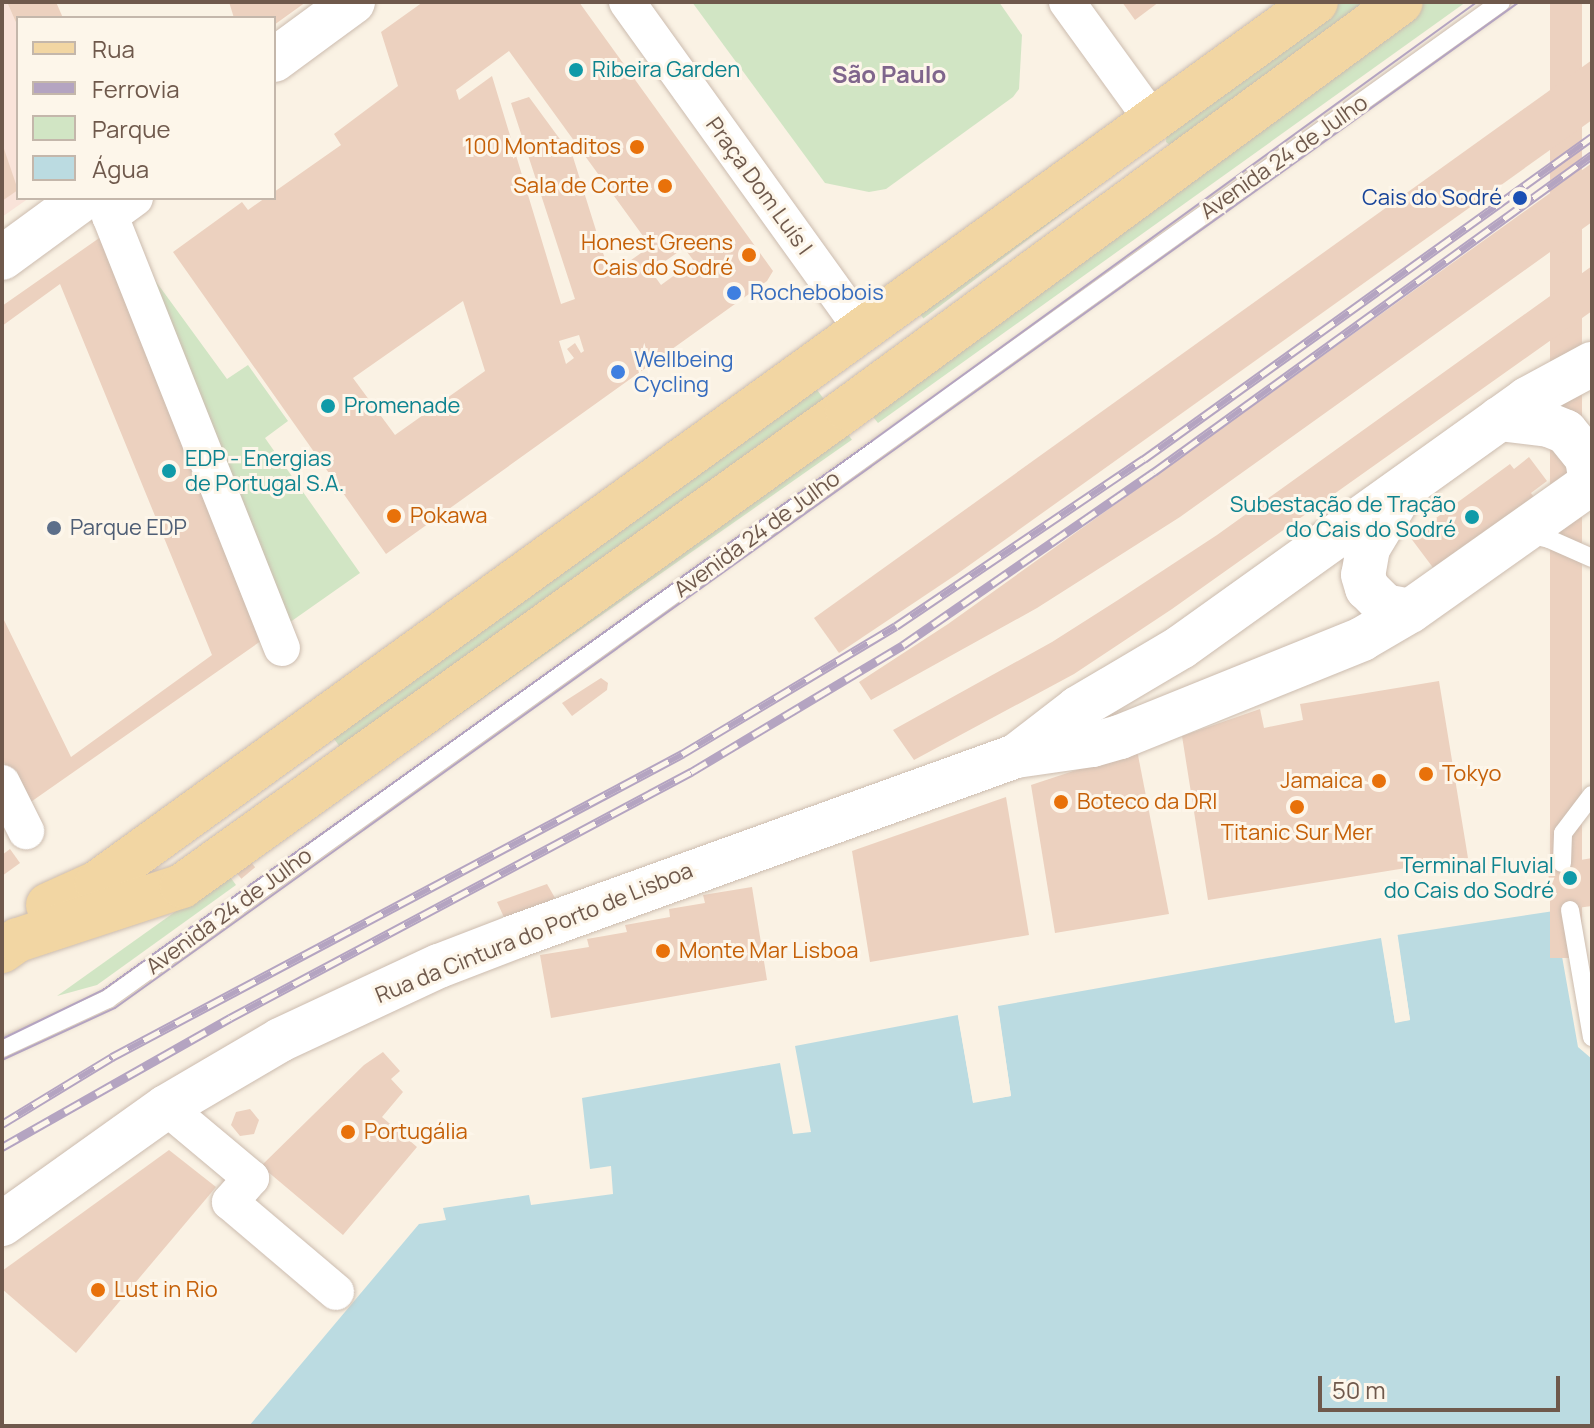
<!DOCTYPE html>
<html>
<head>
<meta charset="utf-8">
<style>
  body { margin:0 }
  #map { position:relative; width:1594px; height:1428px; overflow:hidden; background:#faf2e4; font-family:Manrope,sans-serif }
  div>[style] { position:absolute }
  .commercial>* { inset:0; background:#f9e3d9 }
  .green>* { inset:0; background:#d1e5c4; transform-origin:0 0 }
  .water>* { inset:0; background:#bbdbe1 }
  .pier>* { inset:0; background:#faf2e4 }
  .building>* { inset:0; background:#ecd1bf; transform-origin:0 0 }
  .roads { filter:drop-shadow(0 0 2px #ccbcaf) drop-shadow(0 0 2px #ccbcaf) }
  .lane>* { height:18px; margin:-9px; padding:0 9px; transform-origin:9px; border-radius:9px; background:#fff }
  .street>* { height:36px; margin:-18px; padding:0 18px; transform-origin:18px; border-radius:18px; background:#fff }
  .secondary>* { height:44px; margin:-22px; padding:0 22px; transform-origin:22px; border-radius:22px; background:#fff }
  .primary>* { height:44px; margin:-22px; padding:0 22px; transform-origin:22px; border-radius:22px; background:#f2d6a3 }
  .tram>* { height:2px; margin:-1px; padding:0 1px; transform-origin:1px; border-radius:1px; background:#b4a4c1 }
  .rail>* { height:9px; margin-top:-4.5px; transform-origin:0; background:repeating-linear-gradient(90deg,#fdf6ea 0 18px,#b4a4c1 0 36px); box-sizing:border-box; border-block:2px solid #b4a4c1 }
  .dots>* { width:22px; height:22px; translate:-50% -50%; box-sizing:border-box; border:4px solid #fdf6ea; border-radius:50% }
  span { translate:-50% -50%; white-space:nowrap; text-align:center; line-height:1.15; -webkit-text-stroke:6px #fdf6ea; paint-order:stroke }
  .culture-label { font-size:22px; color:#0d838f }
  .left { translate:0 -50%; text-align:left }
  .right { translate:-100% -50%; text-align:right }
  .food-label { font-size:22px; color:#c56008 }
  .street-label { font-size:22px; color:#6f594c }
  .transit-label { font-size:22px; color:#164399 }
  .shop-label { font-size:22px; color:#366cbe }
  .service-label { font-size:22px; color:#4e5e75 }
  .neighbourhood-label { font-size:24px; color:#7f658c; font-weight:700 }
  .frame { position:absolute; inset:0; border:4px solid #6f594c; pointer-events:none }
  .legend { position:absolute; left:16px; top:16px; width:260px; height:184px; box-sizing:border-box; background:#fdf6ea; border:2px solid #c4b7ab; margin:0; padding:10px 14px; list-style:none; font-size:24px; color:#6f594c }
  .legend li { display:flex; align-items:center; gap:16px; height:40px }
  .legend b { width:40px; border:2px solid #c4b7ab }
  .scale { position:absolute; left:1318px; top:1376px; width:242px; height:36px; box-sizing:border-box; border:4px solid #6f594c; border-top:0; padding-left:10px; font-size:24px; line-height:28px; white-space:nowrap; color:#6f594c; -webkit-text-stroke:6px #fdf6ea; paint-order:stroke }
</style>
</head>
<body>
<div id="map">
  <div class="commercial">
    <div style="clip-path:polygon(2px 2px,7px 2px,18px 27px,18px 198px,29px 198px,2px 217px)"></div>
  </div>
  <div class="green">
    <div style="clip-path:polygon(692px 2px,999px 2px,1022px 35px,1019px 89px,1013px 97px,886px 189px,869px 192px,825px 183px)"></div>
    <div style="clip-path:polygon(1341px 2px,1377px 2px,1171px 146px,1166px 142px,1167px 130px)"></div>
    <div style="clip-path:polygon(1426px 2px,1466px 2px,878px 423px,869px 412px)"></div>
    <div style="left:1096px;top:182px;width:5px;height:220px;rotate:53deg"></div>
    <div style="clip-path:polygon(149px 272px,227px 379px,248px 365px,288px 421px,265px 438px,360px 573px,286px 625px)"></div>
    <div style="left:815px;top:387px;width:22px;height:596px;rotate:54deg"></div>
    <div style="left:845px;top:430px;width:12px;height:604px;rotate:55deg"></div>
    <div style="clip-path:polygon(228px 874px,236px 885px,97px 985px,57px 996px)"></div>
  </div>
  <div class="water">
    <div style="clip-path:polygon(1554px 911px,1561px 956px,1592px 951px,1592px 1426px,249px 1426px,419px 1224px,446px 1220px,443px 1208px,529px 1195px,531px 1205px,613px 1194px,611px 1166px,590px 1169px,582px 1098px,780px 1063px,793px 1134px,811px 1132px,795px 1046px,958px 1015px,973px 1102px,1011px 1096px,998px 1006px,1381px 938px,1395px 1022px,1410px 1020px,1397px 935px)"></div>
  </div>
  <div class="pier">
    <div style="clip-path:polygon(1554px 911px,1558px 911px,1564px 952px,1592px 947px,1592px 1059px,1578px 1047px)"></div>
    <div style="clip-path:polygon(1397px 931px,1410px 1020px,1395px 1023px,1381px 934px,1385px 937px,1398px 1018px,1402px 1018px,1406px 1017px,1393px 936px)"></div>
    <div style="clip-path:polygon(997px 1002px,1011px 1096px,973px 1103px,957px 1011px,962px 1015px,976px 1098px,1007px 1093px,994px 1006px)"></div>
  </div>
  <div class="building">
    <div style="clip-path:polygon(7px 2px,56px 2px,63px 18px,18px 18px,18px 27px)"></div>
    <div style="clip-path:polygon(229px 2px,306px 2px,274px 25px,274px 18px,234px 18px)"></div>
    <div style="clip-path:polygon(evenodd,423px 2px,579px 2px,773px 271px,767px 281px,386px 554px,173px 252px,242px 202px,248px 210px,265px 198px,274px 198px,274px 192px,341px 145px,334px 134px,398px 86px,381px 32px,423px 2px,509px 51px,643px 236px,633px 243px,641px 253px,610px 275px,573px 157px,529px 97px,511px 103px,575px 299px,561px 304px,492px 76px,459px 100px,456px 90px,509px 51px,423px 2px,684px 248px,694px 261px,661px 285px,651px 271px,684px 248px,423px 2px,463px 301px,485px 371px,395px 435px,353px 378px,463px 301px,423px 2px,579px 335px,584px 351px,581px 353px,575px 343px,567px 349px,574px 358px,566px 364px,559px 341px,579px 335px)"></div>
    <div style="clip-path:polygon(1122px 2px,1159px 2px,1135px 20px)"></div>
    <div style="left:1550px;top:2px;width:32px;height:956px"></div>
    <div style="clip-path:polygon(1592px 60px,1592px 120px,957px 574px,839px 653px,814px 618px)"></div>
    <div style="clip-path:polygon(2px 143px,18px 190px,2px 201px)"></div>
    <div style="clip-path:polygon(1592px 163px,1592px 222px,1180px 517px,1037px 608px,871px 700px,859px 682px,948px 624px)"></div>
    <div style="clip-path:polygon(105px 234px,268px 636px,25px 806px,2px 758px,2px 616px,71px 757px,212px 655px,60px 284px,2px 326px,2px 306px)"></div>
    <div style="clip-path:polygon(1592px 266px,1592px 311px,1172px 609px,1074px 674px,914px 760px,893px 730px,1052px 642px,1118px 600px,1217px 535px)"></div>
    <div style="clip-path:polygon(1529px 457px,1547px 481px,1531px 493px,1534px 497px,1434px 569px,1410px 537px,1510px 464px,1514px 469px)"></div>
    <div style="clip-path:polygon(601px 678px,608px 683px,607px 690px,572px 716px,562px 703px)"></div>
    <div style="clip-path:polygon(1439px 681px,1468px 858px,1208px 900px,1182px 736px,1260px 709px,1264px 728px,1303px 720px,1300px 704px)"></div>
    <div style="clip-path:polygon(1137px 750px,1169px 914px,1055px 933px,1031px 785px)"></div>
    <div style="clip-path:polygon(1006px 797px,1029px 935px,870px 962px,852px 851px)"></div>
    <div style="clip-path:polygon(10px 849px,20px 863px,2px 876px,2px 855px)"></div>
    <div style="clip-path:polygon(1592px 858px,1592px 906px,1554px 911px,1547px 866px)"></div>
    <div style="left:250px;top:861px;width:8px;height:18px;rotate:50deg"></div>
    <div style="clip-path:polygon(547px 884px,555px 898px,508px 926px,497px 902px)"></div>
    <div style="clip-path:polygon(752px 887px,767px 980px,551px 1018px,540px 955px,589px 947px,587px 939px,627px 932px,625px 925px,670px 917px,669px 909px,705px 903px,703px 895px)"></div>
    <div style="clip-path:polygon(383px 1052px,400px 1071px,391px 1079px,403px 1092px,382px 1117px,417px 1147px,343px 1235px,261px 1166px,364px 1065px)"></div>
    <div style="clip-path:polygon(250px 1109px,259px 1120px,254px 1134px,240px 1136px,231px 1125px,236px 1112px)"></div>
    <div style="clip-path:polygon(169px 1150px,216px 1187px,76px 1353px,2px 1289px,2px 1271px)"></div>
  </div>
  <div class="roads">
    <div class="lane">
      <div style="left:1528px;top:534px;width:22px;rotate:13deg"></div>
      <div style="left:1549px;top:539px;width:47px;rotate:23.8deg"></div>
      <div style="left:1562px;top:863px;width:30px;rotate:-88deg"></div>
      <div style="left:1563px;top:833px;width:48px;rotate:-52.7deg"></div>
      <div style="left:1570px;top:910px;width:129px;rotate:80.2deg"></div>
      <div style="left:2px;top:1048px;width:117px;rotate:-24.8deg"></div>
      <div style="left:108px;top:999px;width:1713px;rotate:-35.59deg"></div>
    </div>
    <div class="street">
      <div style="left:627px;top:2px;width:405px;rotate:54.3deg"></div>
      <div style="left:1067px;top:2px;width:147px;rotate:54.1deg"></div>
      <div style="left:135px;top:198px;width:31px;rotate:144deg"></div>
      <div style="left:110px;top:216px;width:465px;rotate:68.3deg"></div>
      <div style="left:2px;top:783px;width:54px;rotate:63.4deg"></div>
      <div style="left:166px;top:1107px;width:111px;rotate:39.9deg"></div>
      <div style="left:251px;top:1178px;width:32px;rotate:131deg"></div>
      <div style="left:230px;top:1202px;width:139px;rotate:40.3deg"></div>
    </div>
    <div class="secondary">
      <div style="left:274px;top:60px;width:98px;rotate:-36.3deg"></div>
      <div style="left:2px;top:258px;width:102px;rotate:-36.2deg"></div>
      <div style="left:1499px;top:419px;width:50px;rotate:6.8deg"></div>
      <div style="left:1549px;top:425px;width:18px;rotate:22deg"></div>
      <div style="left:1566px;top:432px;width:33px;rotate:51deg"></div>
      <div style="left:1587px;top:458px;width:25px;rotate:81deg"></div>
      <div style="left:1397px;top:500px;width:56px;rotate:121.1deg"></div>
      <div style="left:1368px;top:548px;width:27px;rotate:100deg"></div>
      <div style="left:1363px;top:575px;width:14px;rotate:73deg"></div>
      <div style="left:1367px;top:588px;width:25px;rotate:45deg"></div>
      <div style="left:1385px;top:606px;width:25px;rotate:11deg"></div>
      <div style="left:1016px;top:756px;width:78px;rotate:-37.7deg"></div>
      <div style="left:1078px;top:708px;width:120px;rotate:-30.6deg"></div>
      <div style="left:1181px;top:647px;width:426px;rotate:-35.6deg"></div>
      <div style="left:1527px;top:399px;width:74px;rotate:-28.3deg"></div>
      <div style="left:2px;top:1224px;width:201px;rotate:-35.5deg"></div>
      <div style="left:166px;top:1107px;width:132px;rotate:-30.4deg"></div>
      <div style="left:280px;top:1040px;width:175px;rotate:-25deg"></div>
      <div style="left:439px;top:966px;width:80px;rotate:-21.1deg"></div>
      <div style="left:514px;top:937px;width:534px;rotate:-19.83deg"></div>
      <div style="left:1016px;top:756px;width:77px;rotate:-8.2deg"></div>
      <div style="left:1092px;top:745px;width:29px;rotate:-16deg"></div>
      <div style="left:1120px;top:737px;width:261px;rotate:-22deg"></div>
      <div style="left:1362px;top:639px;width:56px;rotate:-30.3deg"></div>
      <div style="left:1410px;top:611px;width:223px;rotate:-35.3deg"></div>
    </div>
    <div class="primary">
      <div style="left:48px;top:905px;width:54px;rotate:-24.2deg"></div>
      <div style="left:97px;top:883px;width:1504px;rotate:-35.86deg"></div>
      <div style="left:2px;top:951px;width:19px;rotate:-35deg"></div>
      <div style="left:18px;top:940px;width:173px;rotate:-18.2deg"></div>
      <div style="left:182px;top:886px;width:818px;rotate:-35.65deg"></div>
      <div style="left:847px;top:409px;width:687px;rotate:-36.3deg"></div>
    </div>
  </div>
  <div class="tram">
    <div style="left:2px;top:1039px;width:112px;rotate:-25.9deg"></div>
    <div style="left:103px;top:990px;width:945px;rotate:-35.52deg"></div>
    <div style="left:872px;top:441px;width:747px;rotate:-35.97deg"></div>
    <div style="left:2px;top:1060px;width:124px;rotate:-24.7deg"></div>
    <div style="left:115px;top:1008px;width:1727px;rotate:-35.62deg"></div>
  </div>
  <div class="rail">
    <div style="left:2px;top:1124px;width:129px;rotate:-31.3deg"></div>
    <div style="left:112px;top:1057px;width:646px;rotate:-27.99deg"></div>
    <div style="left:682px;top:754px;width:249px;rotate:-30.9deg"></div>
    <div style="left:896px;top:626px;width:299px;rotate:-34deg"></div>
    <div style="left:1144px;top:459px;width:552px;rotate:-35.71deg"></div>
    <div style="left:2px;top:1147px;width:262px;rotate:-29.5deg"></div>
    <div style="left:230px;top:1018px;width:523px;rotate:-28.09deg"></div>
    <div style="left:691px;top:772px;width:247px;rotate:-30.9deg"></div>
    <div style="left:903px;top:645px;width:305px;rotate:-34.6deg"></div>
    <div style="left:1154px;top:472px;width:541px;rotate:-35.89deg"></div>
  </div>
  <div class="dots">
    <div style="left:576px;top:70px;background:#0f9aa8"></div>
    <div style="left:637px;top:147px;background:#e8710a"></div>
    <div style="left:665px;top:186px;background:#e8710a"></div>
    <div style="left:1520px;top:198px;background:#1a4fb4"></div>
    <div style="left:749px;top:255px;background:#e8710a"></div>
    <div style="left:734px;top:293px;background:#3f7fe0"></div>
    <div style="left:618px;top:372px;background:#3f7fe0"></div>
    <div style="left:328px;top:406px;background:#0f9aa8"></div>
    <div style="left:169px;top:471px;background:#0f9aa8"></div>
    <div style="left:394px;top:516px;background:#e8710a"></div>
    <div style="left:1472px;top:517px;background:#0f9aa8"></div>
    <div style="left:54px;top:528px;background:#5c6f8a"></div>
    <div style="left:1426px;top:774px;background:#e8710a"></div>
    <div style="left:1379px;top:781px;background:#e8710a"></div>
    <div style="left:1061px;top:802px;background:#e8710a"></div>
    <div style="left:1297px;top:807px;background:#e8710a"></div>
    <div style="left:1570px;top:878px;background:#0f9aa8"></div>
    <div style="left:663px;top:951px;background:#e8710a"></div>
    <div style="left:348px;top:1132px;background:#e8710a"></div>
    <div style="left:98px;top:1290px;background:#e8710a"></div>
  </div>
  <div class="culture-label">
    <span class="left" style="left:592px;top:70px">Ribeira Garden</span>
    <span class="left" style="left:344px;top:406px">Promenade</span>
    <span class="left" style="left:185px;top:471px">EDP - Energias<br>de Portugal S.A.</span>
    <span class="right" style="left:1456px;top:517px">Subestação de Tração<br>do Cais do Sodré</span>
    <span class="right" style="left:1554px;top:878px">Terminal Fluvial<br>do Cais do Sodré</span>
  </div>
  <div class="food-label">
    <span class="right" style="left:621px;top:147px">100 Montaditos</span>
    <span class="right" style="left:649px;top:186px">Sala de Corte</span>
    <span class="right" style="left:733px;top:255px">Honest Greens<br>Cais do Sodré</span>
    <span class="left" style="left:410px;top:516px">Pokawa</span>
    <span class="left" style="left:1442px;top:774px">Tokyo</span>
    <span class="right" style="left:1363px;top:781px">Jamaica</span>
    <span class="left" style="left:1077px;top:802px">Boteco da DRI</span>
    <span style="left:1297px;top:833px">Titanic Sur Mer</span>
    <span class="left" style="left:679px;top:951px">Monte Mar Lisboa</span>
    <span class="left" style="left:364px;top:1132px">Portugália</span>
    <span class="left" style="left:114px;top:1290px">Lust in Rio</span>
  </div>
  <div class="street-label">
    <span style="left:1284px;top:157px;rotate:-35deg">Avenida 24 de Julho</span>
    <span style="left:759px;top:186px;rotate:54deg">Praça Dom Luís I</span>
    <span style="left:757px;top:534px;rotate:-36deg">Avenida 24 de Julho</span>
    <span style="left:229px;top:911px;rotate:-36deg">Avenida 24 de Julho</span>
    <span style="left:534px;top:933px;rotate:-22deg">Rua da Cintura do Porto de Lisboa</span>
  </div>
  <div class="transit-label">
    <span class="right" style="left:1502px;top:198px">Cais do Sodré</span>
  </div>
  <div class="shop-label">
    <span class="left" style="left:750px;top:293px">Rochebobois</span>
    <span class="left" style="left:634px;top:372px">Wellbeing<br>Cycling</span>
  </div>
  <div class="service-label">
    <span class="left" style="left:70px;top:528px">Parque EDP</span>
  </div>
  <div class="neighbourhood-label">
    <span style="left:889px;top:74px">São Paulo</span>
  </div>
  <div class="frame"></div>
  <ul class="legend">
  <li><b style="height:10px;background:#f2d6a3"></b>Rua</li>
  <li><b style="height:10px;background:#b4a4c1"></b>Ferrovia</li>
  <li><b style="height:22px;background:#d1e5c4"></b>Parque</li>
  <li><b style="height:22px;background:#bbdbe1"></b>Água</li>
  </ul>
  <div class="scale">50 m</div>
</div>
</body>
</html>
